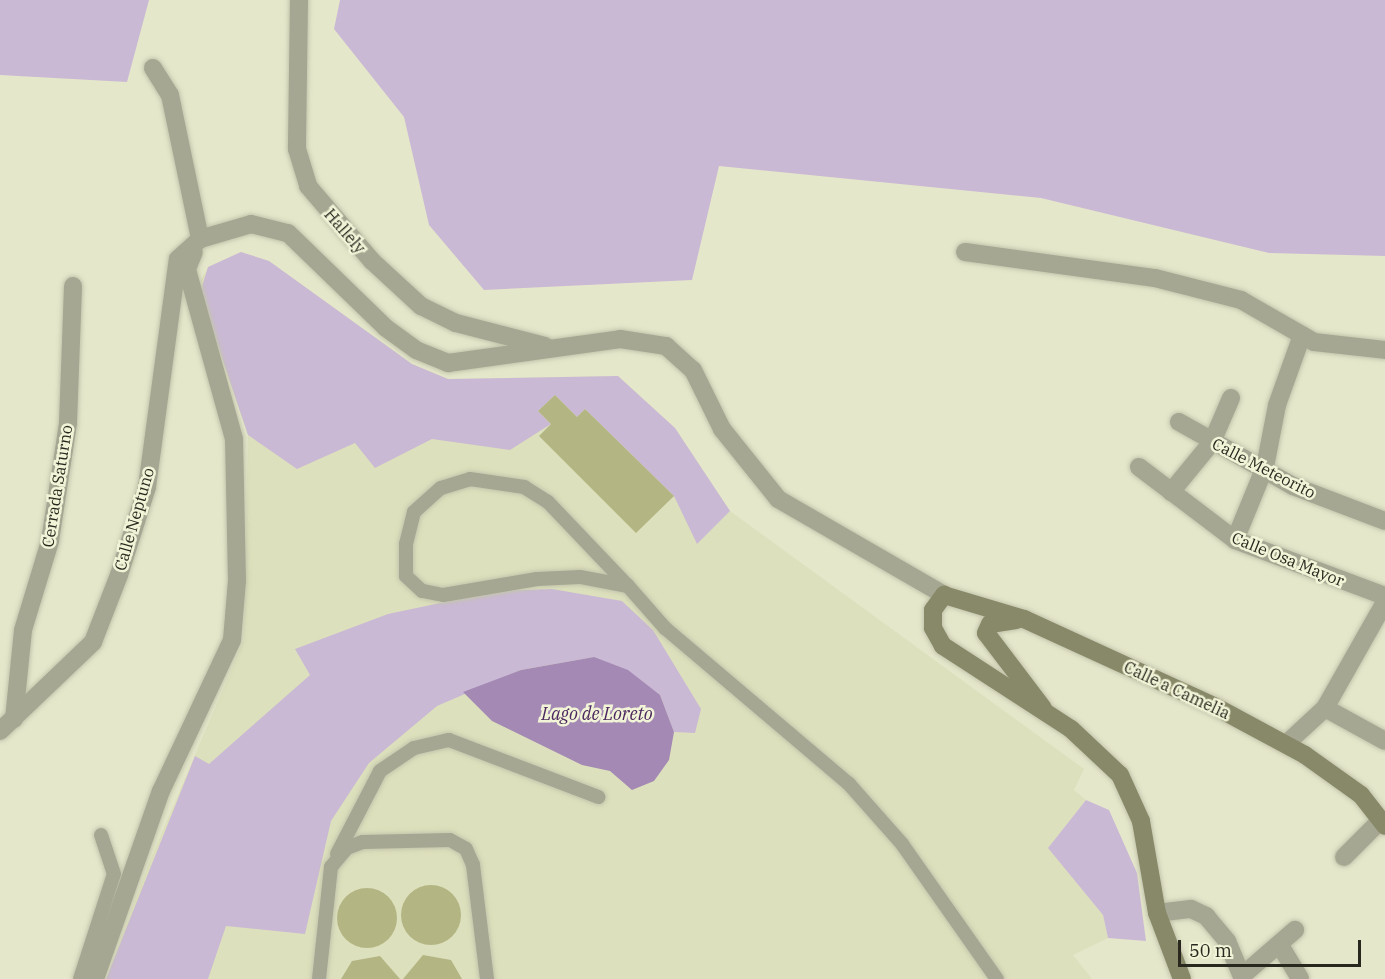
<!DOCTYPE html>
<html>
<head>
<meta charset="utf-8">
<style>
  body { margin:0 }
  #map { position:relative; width:1385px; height:979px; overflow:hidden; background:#e5e7cb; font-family:"IBM Plex Serif",serif }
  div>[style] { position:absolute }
  .built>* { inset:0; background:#dde0bc }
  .green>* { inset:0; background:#cab9d4 }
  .water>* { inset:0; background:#a389b4 }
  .building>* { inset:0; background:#b3b583 }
  .round { border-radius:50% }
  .roads { filter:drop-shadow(0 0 2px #c3c5ac) drop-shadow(0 0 2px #c3c5ac) }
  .lane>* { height:14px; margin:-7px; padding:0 7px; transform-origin:7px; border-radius:7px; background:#a6a792 }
  .street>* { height:18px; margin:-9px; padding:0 9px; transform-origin:9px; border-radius:9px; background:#a6a792 }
  .secondary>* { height:18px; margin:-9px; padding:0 9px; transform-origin:9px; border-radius:9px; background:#888969 }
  span { translate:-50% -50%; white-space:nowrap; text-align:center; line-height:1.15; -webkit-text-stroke:5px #f2f4d8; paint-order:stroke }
  .street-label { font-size:16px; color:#28281e }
  .water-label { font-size:18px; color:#4c285e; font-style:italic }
  .scale { position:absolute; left:1178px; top:940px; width:183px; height:27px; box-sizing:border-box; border:3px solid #28281e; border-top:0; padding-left:8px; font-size:18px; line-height:21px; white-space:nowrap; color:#28281e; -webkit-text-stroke:4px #f2f4d8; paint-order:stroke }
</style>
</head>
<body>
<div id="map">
  <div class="built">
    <div style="clip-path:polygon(241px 252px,269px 261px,412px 364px,448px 379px,618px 376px,675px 428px,730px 511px,1084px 769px,1074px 790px,1086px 800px,1049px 848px,1103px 915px,1108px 938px,1073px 955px,1092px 979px,106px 979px,149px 863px,244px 640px,248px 435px,203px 306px,201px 280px,208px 267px)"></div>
  </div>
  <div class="green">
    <div style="clip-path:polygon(0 0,149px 0,127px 82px,0 75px)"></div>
    <div style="clip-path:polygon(340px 0,1385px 0,1385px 256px,1269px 253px,1041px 198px,719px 166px,692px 280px,484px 290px,429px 225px,404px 117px,334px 29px)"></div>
    <div style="clip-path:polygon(241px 252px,269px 261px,412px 364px,448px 379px,618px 376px,675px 428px,730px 511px,697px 544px,674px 496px,585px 409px,577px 417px,555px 395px,538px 411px,551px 424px,510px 450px,432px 439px,375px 468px,355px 443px,297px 469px,248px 435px,200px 293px,208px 267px)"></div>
    <div style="clip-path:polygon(552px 589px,622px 601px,653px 630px,701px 709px,695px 733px,674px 732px,660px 695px,594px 657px,521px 670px,437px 706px,369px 763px,331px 821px,305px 934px,226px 926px,208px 979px,106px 979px,195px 756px,209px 764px,310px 675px,295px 649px,388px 614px,497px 591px)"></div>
    <div style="clip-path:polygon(1086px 800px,1109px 810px,1137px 873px,1146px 941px,1108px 938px,1103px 915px,1048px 848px)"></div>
  </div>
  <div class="water">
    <div style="clip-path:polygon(594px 657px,628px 670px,660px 695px,674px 732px,669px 760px,654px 781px,632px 790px,610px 771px,582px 765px,492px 721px,463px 692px,521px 670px)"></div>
  </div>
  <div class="building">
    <div style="clip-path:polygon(555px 395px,577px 417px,585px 409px,674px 496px,636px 533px,539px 436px,551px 424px,538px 411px)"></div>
    <div class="round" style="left:401px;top:885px;width:60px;height:60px"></div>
    <div class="round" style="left:337px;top:888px;width:60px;height:60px"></div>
    <div style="clip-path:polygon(423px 955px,451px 960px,462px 979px,403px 979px)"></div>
    <div style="clip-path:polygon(380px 956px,400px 979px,341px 979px,352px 961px)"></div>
  </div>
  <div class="roads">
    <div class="lane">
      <div style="left:628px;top:586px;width:49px;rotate:-169.4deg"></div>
      <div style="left:580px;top:577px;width:43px;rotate:177.3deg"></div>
      <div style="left:537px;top:579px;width:95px;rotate:170.3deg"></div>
      <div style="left:443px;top:595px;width:21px;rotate:-169deg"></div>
      <div style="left:422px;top:591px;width:22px;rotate:-137deg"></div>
      <div style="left:406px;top:576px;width:32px;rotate:-90deg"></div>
      <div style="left:406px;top:544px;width:33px;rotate:-76deg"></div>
      <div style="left:414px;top:512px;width:36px;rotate:-42deg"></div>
      <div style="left:441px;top:488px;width:30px;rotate:-17deg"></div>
      <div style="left:470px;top:479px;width:55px;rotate:8.4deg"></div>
      <div style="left:524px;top:487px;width:28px;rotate:32deg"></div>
      <div style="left:548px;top:502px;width:116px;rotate:46.4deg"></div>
      <div style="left:628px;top:586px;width:56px;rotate:48.6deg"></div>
      <div style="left:665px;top:628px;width:241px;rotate:40.3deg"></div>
      <div style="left:849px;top:784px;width:80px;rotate:48.5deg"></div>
      <div style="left:902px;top:844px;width:165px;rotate:54.9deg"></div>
      <div style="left:337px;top:854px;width:93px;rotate:-62.6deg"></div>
      <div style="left:380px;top:771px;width:41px;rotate:-34.1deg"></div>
      <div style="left:414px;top:748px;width:36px;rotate:-13deg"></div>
      <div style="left:449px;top:740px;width:160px;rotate:20.9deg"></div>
      <div style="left:80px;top:979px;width:110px;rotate:-72.1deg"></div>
      <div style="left:114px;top:874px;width:41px;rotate:-108.4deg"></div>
      <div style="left:319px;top:979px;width:113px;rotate:-83.9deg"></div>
      <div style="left:331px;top:867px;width:25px;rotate:-50deg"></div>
      <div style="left:347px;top:848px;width:17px;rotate:-21deg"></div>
      <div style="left:363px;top:842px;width:87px;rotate:-1.3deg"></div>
      <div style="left:450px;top:840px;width:18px;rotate:29deg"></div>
      <div style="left:466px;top:849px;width:17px;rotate:66deg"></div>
      <div style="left:473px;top:865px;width:115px;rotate:83deg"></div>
    </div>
    <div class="street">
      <div style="left:299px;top:0;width:149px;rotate:90.8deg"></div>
      <div style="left:297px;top:149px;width:39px;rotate:73deg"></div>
      <div style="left:308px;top:186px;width:99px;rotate:49.5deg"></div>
      <div style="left:372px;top:261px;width:67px;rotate:42.6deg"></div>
      <div style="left:421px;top:306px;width:39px;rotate:26deg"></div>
      <div style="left:456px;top:323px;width:92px;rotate:14.5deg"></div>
      <div style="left:153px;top:68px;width:32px;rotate:58deg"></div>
      <div style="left:170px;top:95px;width:147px;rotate:78.2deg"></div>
      <div style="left:965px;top:252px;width:192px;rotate:7.8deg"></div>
      <div style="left:1155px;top:278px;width:89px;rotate:14.3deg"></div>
      <div style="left:1241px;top:300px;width:84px;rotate:29.9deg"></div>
      <div style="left:1314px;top:342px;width:71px;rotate:6.4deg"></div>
      <div style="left:1179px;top:422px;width:131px;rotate:29.3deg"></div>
      <div style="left:1293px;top:486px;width:98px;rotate:20.8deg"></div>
      <div style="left:1139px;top:467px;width:121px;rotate:37.2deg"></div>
      <div style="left:1235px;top:540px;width:160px;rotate:20.5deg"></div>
      <div style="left:1171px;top:492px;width:65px;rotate:-50.6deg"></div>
      <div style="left:1212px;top:442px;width:48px;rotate:-66.6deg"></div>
      <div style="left:1235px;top:540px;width:79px;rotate:-67.7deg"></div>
      <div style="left:1265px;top:467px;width:63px;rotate:-79deg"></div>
      <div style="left:1277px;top:405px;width:74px;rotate:-70.3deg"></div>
      <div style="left:1325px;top:708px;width:68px;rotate:28.8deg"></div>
      <div style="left:14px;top:719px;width:89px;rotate:-84.2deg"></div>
      <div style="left:23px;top:630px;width:93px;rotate:-73.1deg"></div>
      <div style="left:50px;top:541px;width:119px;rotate:-81.3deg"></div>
      <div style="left:68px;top:423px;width:137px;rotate:-87.9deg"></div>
      <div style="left:0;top:731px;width:129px;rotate:-43.7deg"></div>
      <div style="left:93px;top:642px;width:72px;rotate:-68.8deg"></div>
      <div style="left:119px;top:575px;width:92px;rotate:-72.3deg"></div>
      <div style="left:147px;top:487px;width:230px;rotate:-82.3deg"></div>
      <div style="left:178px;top:259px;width:30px;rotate:-42deg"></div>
      <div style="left:200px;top:239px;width:53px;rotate:-16.4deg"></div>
      <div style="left:251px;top:224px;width:38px;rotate:14deg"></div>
      <div style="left:288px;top:233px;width:136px;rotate:44.1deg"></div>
      <div style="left:386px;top:328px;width:37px;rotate:36deg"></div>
      <div style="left:416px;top:350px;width:35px;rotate:22deg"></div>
      <div style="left:448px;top:363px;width:174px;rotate:-7.9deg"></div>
      <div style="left:620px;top:339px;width:47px;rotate:8.7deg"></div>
      <div style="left:666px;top:346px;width:36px;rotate:42deg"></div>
      <div style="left:693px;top:370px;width:66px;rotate:63.8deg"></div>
      <div style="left:722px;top:429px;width:90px;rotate:51.3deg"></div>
      <div style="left:778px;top:499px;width:192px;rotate:30deg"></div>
      <div style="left:1286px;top:744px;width:53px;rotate:-42.7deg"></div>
      <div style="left:1325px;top:708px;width:122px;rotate:-60.5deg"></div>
      <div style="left:1344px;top:857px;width:52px;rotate:-45deg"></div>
      <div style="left:1157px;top:913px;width:34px;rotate:-7deg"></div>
      <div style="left:1191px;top:909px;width:17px;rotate:25deg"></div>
      <div style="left:1206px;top:916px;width:33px;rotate:50deg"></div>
      <div style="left:1227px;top:941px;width:41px;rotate:67.2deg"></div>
      <div style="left:1281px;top:947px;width:37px;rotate:59deg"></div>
      <div style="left:1243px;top:975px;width:69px;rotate:-40.9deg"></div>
      <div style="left:95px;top:979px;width:199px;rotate:-70.7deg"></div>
      <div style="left:161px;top:791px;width:167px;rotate:-64.8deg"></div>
      <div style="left:232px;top:640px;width:59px;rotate:-85.2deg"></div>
      <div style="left:237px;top:581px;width:142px;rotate:-91.2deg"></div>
      <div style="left:234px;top:439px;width:176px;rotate:-105.5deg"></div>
      <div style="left:187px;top:269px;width:18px;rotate:-68deg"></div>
    </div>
    <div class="secondary">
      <div style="left:1016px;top:620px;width:26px;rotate:171deg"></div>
      <div style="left:990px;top:624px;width:10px;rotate:114deg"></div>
      <div style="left:986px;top:633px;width:94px;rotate:52.8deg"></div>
      <div style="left:1182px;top:979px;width:71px;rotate:-110.7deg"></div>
      <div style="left:1157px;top:913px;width:93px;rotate:-99.9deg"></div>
      <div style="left:1141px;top:821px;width:51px;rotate:-114.5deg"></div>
      <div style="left:1120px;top:775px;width:67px;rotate:-136.8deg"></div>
      <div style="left:1071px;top:729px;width:153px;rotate:-147deg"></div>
      <div style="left:943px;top:646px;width:21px;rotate:-119deg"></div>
      <div style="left:933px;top:628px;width:18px;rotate:-90deg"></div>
      <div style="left:933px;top:610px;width:19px;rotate:-54deg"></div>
      <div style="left:944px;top:595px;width:84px;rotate:16.7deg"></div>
      <div style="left:1024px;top:619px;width:211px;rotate:24.6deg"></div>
      <div style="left:1216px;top:707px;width:101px;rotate:28.3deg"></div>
      <div style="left:1305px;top:755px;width:69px;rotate:35.5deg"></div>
      <div style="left:1361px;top:795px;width:39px;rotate:52deg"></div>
    </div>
  </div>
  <div class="street-label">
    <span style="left:345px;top:231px;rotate:49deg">Hallely</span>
    <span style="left:1264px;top:468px;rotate:27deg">Calle Meteorito</span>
    <span style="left:57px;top:486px;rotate:-81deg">Cerrada Saturno</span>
    <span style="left:134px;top:519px;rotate:-74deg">Calle Neptuno</span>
    <span style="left:1288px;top:559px;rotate:22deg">Calle Osa Mayor</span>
    <span style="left:1177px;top:690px;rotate:25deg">Calle a Camelia</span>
  </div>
  <div class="water-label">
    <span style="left:597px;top:714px">Lago de Loreto</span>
  </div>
  <div class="scale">50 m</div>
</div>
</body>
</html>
